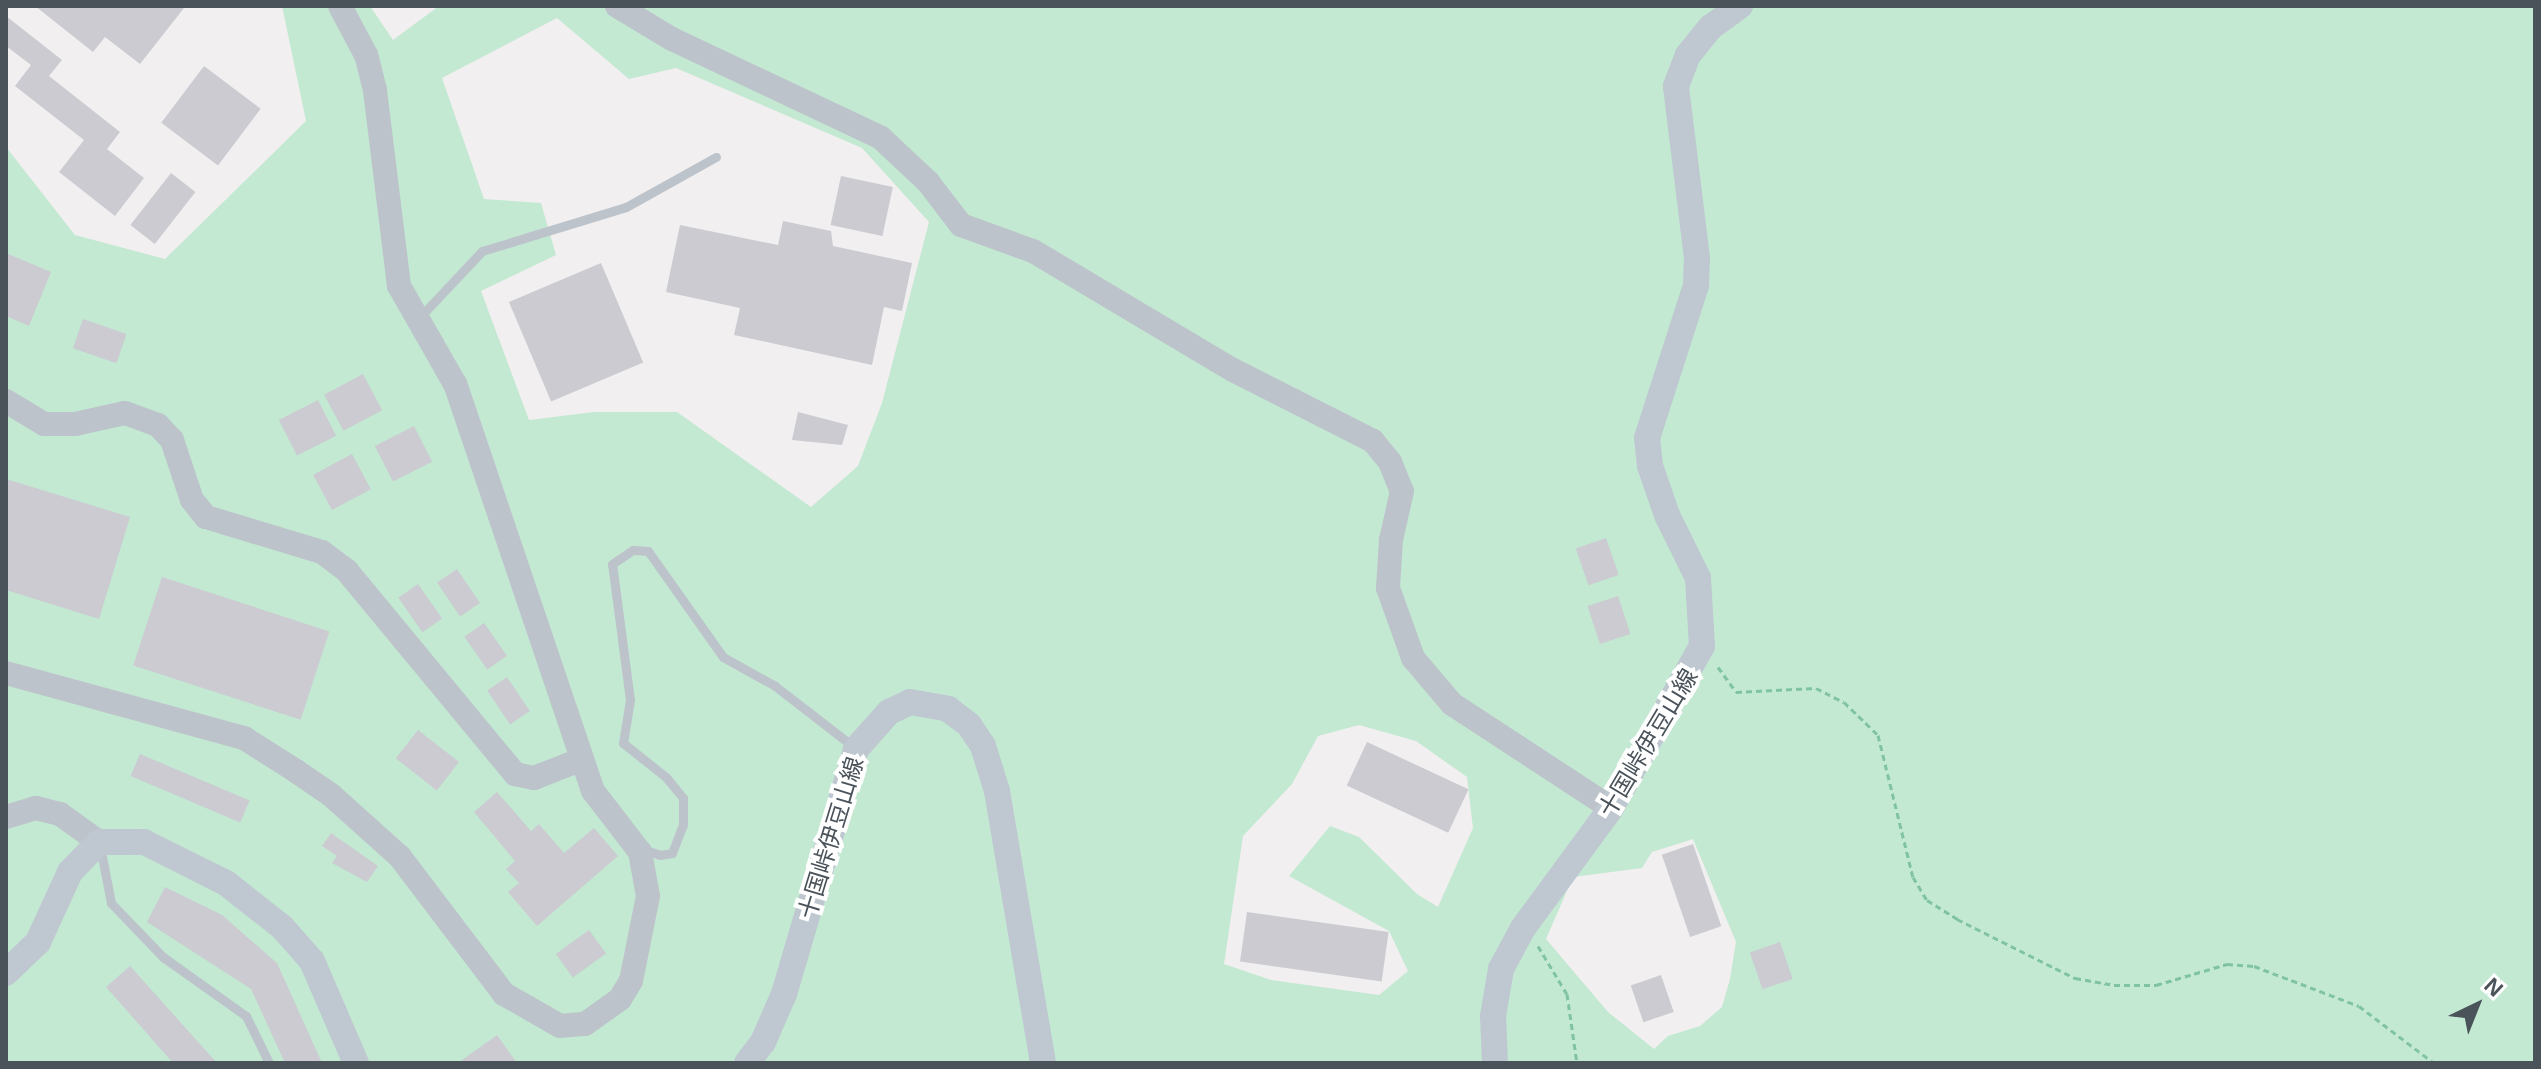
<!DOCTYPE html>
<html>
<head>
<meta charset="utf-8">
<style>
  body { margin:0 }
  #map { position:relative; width:2541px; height:1069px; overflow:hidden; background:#f1efef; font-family:Helvetica,"Noto Sans JP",sans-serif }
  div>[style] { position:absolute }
  .green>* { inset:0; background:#c3e9d3 }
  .building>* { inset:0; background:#cbcbd1; transform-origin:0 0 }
  .path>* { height:3px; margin-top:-1.5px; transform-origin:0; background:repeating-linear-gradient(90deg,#80c3a4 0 6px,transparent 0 10px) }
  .service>* { height:9px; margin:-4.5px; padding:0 4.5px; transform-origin:4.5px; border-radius:4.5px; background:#bdc3ca }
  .tertiary>* { height:24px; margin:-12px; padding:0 12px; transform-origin:12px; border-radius:12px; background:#bdc3ca }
  .secondary>* { height:26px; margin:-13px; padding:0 13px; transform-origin:13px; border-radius:13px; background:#bfc7d0 }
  span { translate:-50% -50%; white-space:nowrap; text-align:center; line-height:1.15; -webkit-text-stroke:8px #fff; paint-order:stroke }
  .street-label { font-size:24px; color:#4a525a }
  .frame { position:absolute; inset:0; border:8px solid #4a525a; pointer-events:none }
  .north { position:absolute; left:2437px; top:965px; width:80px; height:80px; -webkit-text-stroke:6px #fff; paint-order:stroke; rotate:43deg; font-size:22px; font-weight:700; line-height:32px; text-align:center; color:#4a525a }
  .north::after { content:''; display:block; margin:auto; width:28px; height:36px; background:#4a525a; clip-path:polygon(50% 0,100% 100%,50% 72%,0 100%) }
</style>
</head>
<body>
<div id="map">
  <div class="green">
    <div style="clip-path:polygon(evenodd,282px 6px,370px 6px,393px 40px,439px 6px,2535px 6px,2535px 1063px,6px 1063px,6px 147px,75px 235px,165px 259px,306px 121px,282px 6px,557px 18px,629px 79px,676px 68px,862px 148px,929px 222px,882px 403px,858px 466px,811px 507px,677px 412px,594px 412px,529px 420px,481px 291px,556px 255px,541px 203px,484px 199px,442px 78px,557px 18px,282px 6px,1359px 725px,1416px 741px,1467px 777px,1473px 828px,1438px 907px,1417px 894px,1359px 837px,1330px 826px,1289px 876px,1389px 931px,1408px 971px,1379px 995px,1271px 980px,1224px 964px,1243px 836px,1292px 784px,1318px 736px,1359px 725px,282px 6px,1693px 839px,1736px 942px,1730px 979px,1722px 1007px,1700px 1026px,1668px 1036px,1654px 1049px,1608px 1012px,1546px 939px,1573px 877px,1642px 868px,1652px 852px,1693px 839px)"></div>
  </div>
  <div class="building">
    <div style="clip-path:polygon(35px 6px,182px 6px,184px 8px,140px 64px,105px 37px,93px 52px)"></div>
    <div style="clip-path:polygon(6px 16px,62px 60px,49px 76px,120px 132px,107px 149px,144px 178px,115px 216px,59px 172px,84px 140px,15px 86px,31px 65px,6px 46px)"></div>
    <div style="left:204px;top:66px;width:71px;height:71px;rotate:37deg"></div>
    <div style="left:171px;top:173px;width:31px;height:66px;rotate:38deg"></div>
    <div style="left:841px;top:176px;width:53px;height:50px;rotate:12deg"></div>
    <div style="clip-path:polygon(783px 221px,831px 231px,833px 246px,912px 263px,902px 311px,884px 307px,872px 365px,734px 335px,740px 308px,666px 292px,680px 225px,778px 245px)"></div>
    <div style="clip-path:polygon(6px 253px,51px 272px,29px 326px,6px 316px)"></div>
    <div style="left:601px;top:263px;width:108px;height:100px;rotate:67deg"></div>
    <div style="left:83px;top:319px;width:46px;height:31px;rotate:19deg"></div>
    <div style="left:363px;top:374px;width:41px;height:44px;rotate:62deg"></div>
    <div style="left:318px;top:400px;width:40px;height:44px;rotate:63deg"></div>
    <div style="clip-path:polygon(798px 412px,848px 425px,842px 445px,792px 440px)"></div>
    <div style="left:414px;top:426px;width:40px;height:44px;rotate:63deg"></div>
    <div style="left:352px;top:454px;width:40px;height:44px;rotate:62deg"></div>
    <div style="clip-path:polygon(6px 479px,130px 517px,99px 619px,6px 590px)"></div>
    <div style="left:1606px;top:538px;width:39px;height:32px;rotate:71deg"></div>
    <div style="left:457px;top:569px;width:41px;height:24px;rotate:56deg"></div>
    <div style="left:162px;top:577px;width:176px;height:93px;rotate:18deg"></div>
    <div style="left:418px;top:584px;width:42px;height:24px;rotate:55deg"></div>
    <div style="left:1618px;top:596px;width:40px;height:32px;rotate:72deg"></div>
    <div style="left:484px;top:623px;width:40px;height:24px;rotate:55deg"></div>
    <div style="left:507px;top:677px;width:41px;height:24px;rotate:56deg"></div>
    <div style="left:418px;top:730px;width:52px;height:36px;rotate:38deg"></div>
    <div style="left:1367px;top:742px;width:112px;height:48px;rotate:25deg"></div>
    <div style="left:140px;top:754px;width:119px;height:24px;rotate:23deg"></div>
    <div style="clip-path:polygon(497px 792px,531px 831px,539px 824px,564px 853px,594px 828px,618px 856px,537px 926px,508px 892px,519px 883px,506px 869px,515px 861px,474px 812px)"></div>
    <div style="clip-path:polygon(331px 833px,378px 866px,367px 882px,332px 863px,337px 856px,322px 846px)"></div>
    <div style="left:1693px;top:844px;width:87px;height:33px;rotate:71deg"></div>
    <div style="clip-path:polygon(165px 887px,222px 915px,277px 963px,322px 1063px,285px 1063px,251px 989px,147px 922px)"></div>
    <div style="left:1247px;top:912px;width:143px;height:50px;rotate:8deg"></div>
    <div style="left:589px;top:930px;width:29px;height:41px;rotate:54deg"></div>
    <div style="left:1780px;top:942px;width:39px;height:32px;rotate:71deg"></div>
    <div style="clip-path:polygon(130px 966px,217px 1063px,173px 1063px,106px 987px)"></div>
    <div style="left:1661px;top:975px;width:39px;height:32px;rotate:71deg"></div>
    <div style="clip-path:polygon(497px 1035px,517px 1063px,458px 1063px)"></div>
  </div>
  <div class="path">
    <div style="left:1718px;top:667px;width:31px;rotate:54deg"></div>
    <div style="left:1736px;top:692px;width:80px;rotate:-2.9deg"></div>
    <div style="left:1816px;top:688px;width:31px;rotate:27deg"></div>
    <div style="left:1844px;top:702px;width:47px;rotate:44.1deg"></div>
    <div style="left:1878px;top:735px;width:146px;rotate:76.2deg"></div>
    <div style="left:1913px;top:877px;width:27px;rotate:59deg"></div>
    <div style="left:1927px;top:900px;width:36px;rotate:32deg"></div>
    <div style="left:1957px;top:919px;width:132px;rotate:26.6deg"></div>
    <div style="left:2075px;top:978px;width:40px;rotate:10deg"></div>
    <div style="left:2114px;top:985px;width:42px"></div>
    <div style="left:2156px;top:985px;width:74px;rotate:-16.5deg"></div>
    <div style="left:2227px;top:964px;width:27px;rotate:4deg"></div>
    <div style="left:2254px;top:966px;width:112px;rotate:20.9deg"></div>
    <div style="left:2359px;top:1006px;width:94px;rotate:37.2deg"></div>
    <div style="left:1538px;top:946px;width:56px;rotate:58.9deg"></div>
    <div style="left:1567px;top:994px;width:70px;rotate:81.8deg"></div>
  </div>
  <div class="service">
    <div style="left:418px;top:319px;width:93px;rotate:-46.7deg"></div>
    <div style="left:482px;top:251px;width:151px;rotate:-17deg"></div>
    <div style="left:626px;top:207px;width:103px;rotate:-29.1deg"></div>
    <div style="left:100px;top:846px;width:58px;rotate:79.1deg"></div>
    <div style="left:111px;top:903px;width:75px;rotate:46.1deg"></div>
    <div style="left:163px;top:957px;width:102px;rotate:35.4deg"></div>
    <div style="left:246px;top:1016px;width:52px;rotate:63.9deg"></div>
    <div style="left:642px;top:849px;width:19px;rotate:18deg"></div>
    <div style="left:660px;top:855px;width:12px;rotate:-9deg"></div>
    <div style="left:672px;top:853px;width:30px;rotate:-69deg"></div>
    <div style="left:683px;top:825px;width:27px;rotate:-90deg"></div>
    <div style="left:683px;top:798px;width:26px;rotate:-129deg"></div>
    <div style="left:667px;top:778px;width:56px;rotate:-141.5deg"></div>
    <div style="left:623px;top:743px;width:44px;rotate:-80.8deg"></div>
    <div style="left:630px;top:700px;width:137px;rotate:-97.5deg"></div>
    <div style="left:612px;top:564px;width:25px;rotate:-34deg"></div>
    <div style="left:633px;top:550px;width:15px;rotate:4deg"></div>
    <div style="left:648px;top:551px;width:130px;rotate:54.7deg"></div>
    <div style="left:723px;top:657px;width:60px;rotate:29.1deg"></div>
    <div style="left:775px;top:686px;width:100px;rotate:37.7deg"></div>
  </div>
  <div class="tertiary">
    <div style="left:617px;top:6px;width:64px;rotate:31deg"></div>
    <div style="left:672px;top:39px;width:231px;rotate:25.3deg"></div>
    <div style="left:881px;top:138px;width:64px;rotate:43.1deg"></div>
    <div style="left:928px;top:182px;width:54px;rotate:52.5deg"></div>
    <div style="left:961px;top:225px;width:77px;rotate:19.9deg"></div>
    <div style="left:1033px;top:251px;width:233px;rotate:30.8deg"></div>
    <div style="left:1233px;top:370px;width:157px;rotate:26.9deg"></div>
    <div style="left:1373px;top:441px;width:27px;rotate:51deg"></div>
    <div style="left:1390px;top:462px;width:31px;rotate:68deg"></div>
    <div style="left:1402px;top:491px;width:50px;rotate:102.7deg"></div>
    <div style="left:1391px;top:540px;width:48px;rotate:93.6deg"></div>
    <div style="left:1388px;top:588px;width:74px;rotate:70.3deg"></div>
    <div style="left:1413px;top:658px;width:60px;rotate:49.7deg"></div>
    <div style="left:1452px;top:704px;width:190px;rotate:33.2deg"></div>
    <div style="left:6px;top:401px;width:44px;rotate:31.2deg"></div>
    <div style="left:44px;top:424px;width:31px"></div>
    <div style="left:75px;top:424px;width:51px;rotate:-12.4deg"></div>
    <div style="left:125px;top:413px;width:35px;rotate:20deg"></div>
    <div style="left:158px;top:425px;width:21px;rotate:47deg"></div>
    <div style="left:172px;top:440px;width:63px;rotate:71.6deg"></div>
    <div style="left:192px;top:500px;width:22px;rotate:51deg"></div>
    <div style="left:206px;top:517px;width:121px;rotate:16.8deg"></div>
    <div style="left:322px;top:552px;width:31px;rotate:37deg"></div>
    <div style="left:347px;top:571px;width:264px;rotate:50.4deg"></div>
    <div style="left:515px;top:774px;width:19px;rotate:12deg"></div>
    <div style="left:534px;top:778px;width:49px;rotate:-21.4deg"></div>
    <div style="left:6px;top:673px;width:247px;rotate:15.3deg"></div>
    <div style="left:244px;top:738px;width:62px;rotate:32.4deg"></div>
    <div style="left:296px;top:771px;width:42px;rotate:34.4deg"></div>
    <div style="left:331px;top:795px;width:93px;rotate:41.9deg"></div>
    <div style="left:400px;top:857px;width:172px;rotate:52.8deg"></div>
    <div style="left:504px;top:994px;width:64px;rotate:29.7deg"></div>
    <div style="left:560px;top:1026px;width:25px;rotate:-5deg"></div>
    <div style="left:585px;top:1024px;width:43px;rotate:-35.5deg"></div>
    <div style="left:620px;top:999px;width:21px;rotate:-59deg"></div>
    <div style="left:631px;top:981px;width:87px;rotate:-78.7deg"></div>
    <div style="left:648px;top:896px;width:45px;rotate:-100.3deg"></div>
    <div style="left:640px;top:852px;width:77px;rotate:-127.6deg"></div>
    <div style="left:593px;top:791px;width:430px;rotate:-108.7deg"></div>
    <div style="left:455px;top:384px;width:113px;rotate:-119.7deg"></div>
    <div style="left:399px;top:286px;width:197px;rotate:-97deg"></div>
    <div style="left:375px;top:90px;width:36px;rotate:-104deg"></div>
    <div style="left:366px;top:55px;width:55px;rotate:-118deg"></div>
    <div style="left:6px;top:817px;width:31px;rotate:-17deg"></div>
    <div style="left:36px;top:808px;width:25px;rotate:14deg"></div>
    <div style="left:60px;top:814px;width:48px;rotate:35.7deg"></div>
  </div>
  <div class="secondary">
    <div style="left:6px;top:973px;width:45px;rotate:-44.1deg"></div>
    <div style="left:38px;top:942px;width:77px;rotate:-65.4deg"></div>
    <div style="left:70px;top:872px;width:42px;rotate:-46deg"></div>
    <div style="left:99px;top:842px;width:45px"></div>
    <div style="left:144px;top:842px;width:92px;rotate:26.6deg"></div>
    <div style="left:226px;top:883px;width:71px;rotate:38.2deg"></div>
    <div style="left:282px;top:927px;width:45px;rotate:48.6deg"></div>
    <div style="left:312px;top:961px;width:111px;rotate:66.7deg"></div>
    <div style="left:747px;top:1063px;width:26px;rotate:-53deg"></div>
    <div style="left:763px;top:1042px;width:52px;rotate:-66.4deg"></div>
    <div style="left:784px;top:994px;width:255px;rotate:-73.6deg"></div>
    <div style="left:856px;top:749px;width:50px;rotate:-48.3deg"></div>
    <div style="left:889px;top:712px;width:23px;rotate:-25deg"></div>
    <div style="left:910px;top:702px;width:39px;rotate:10deg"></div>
    <div style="left:948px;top:709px;width:26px;rotate:37deg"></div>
    <div style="left:969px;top:725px;width:25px;rotate:56deg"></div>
    <div style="left:983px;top:746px;width:47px;rotate:72.7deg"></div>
    <div style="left:997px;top:791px;width:276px;rotate:80.4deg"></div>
    <div style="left:1495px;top:1063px;width:47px;rotate:-92.4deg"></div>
    <div style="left:1493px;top:1016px;width:48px;rotate:-80.3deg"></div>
    <div style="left:1501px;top:969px;width:47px;rotate:-61.8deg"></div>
    <div style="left:1523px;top:928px;width:149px;rotate:-53.7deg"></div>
    <div style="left:1611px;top:808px;width:186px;rotate:-60.7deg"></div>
    <div style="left:1702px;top:646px;width:68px;rotate:-93.4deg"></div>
    <div style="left:1698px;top:578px;width:70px;rotate:-116.2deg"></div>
    <div style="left:1667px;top:515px;width:52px;rotate:-109.1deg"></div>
    <div style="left:1650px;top:466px;width:28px;rotate:-96deg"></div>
    <div style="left:1647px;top:438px;width:161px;rotate:-72.2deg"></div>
    <div style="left:1696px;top:285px;width:27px;rotate:-88deg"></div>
    <div style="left:1697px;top:258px;width:173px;rotate:-97deg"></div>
    <div style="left:1676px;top:86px;width:33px;rotate:-69deg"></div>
    <div style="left:1688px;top:55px;width:36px;rotate:-51deg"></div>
    <div style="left:1711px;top:27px;width:36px;rotate:-36deg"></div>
  </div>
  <div class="street-label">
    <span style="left:1648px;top:743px;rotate:-59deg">十国峠伊豆山線</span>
    <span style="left:831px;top:838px;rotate:-73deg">十国峠伊豆山線</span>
  </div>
  <div class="frame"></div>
  <div class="north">N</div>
</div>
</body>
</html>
